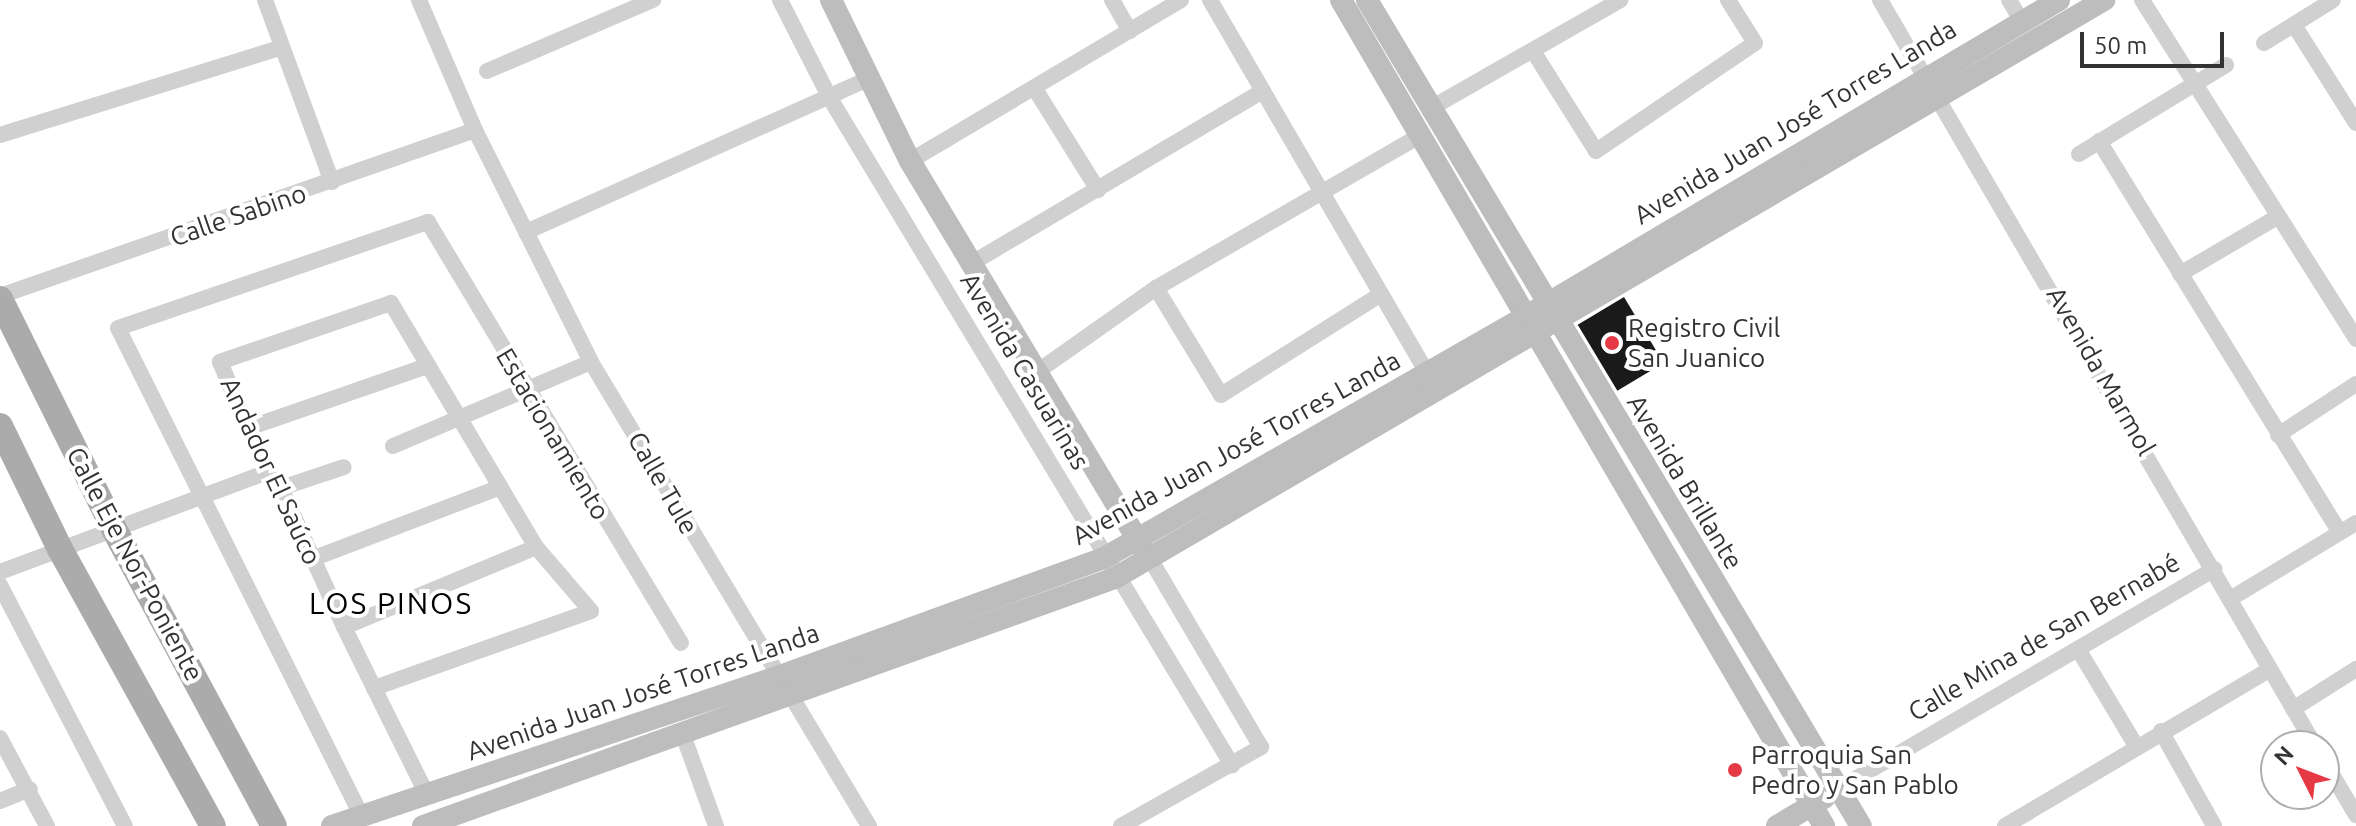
<!DOCTYPE html>
<html>
<head>
<meta charset="utf-8">
<style>
  body { margin:0 }
  #map { position:relative; width:2356px; height:826px; overflow:hidden; background:#fff; font-family:Ubuntu,sans-serif }
  div>[style] { position:absolute }
  .building>* { inset:0; background:#1a1a1a; transform-origin:0 0 }
  .street>* { height:16px; margin:-8px; padding:0 8px; transform-origin:8px; border-radius:8px; background:#d0d0d0 }
  .secondary>* { height:22px; margin:-11px; padding:0 11px; transform-origin:11px; border-radius:11px; background:#bdbdbd }
  .primary>* { height:26px; margin:-13px; padding:0 13px; transform-origin:13px; border-radius:13px; background:#ababab }
  .dots>* { width:22px; height:22px; translate:-50% -50%; box-sizing:border-box; border:4px solid #fff; border-radius:50% }
  span { translate:-50% -50%; white-space:nowrap; text-align:center; line-height:1.15; -webkit-text-stroke:8px #fff; paint-order:stroke }
  .street-label { font-size:26px; color:#333 }
  .poi-label { font-size:26px; color:#333 }
  .left { translate:0 -50%; text-align:left }
  .quarter-label { font-size:30px; color:#000; letter-spacing:2px }
  .north { position:absolute; left:2260px; top:730px; width:80px; height:80px; box-sizing:border-box; background:#fff; border:2px solid #adadad; border-radius:50%; rotate:312deg; font-size:22px; font-weight:700; line-height:32px; text-align:center; color:#333 }
  .north::after { content:''; display:block; margin:auto; width:28px; height:36px; background:#e63946; clip-path:polygon(50% 0,100% 100%,50% 72%,0 100%) }
  .scale { position:absolute; left:2080px; top:32px; width:144px; height:36px; box-sizing:border-box; border:4px solid #333; border-top:0; padding-left:10px; font-size:24px; line-height:28px; white-space:nowrap; color:#333; -webkit-text-stroke:6px #fff; paint-order:stroke }
</style>
</head>
<body>
<div id="map">
  <div class="building">
    <div style="left:1624px;top:297px;width:77px;height:54px;rotate:59deg"></div>
  </div>
  <div class="street">
    <div style="left:265px;top:0;width:194px;rotate:69.8deg"></div>
    <div style="left:419px;top:0;width:142px;rotate:66.7deg"></div>
    <div style="left:475px;top:130px;width:259px;rotate:63.4deg"></div>
    <div style="left:591px;top:362px;width:541px;rotate:59.07deg"></div>
    <div style="left:780px;top:0;width:112px;rotate:63deg"></div>
    <div style="left:831px;top:100px;width:777px;rotate:58.91deg"></div>
    <div style="left:1112px;top:0;width:36px;rotate:60deg"></div>
    <div style="left:1210px;top:0;width:432px;rotate:59.8deg"></div>
    <div style="left:1880px;top:0;width:864px;rotate:59.75deg"></div>
    <div style="left:2009px;top:0;width:26px;rotate:59deg"></div>
    <div style="left:2142px;top:0;width:401px;rotate:57.7deg"></div>
    <div style="left:2294px;top:25px;width:116px;rotate:57.7deg"></div>
    <div style="left:2264px;top:43px;width:81px;rotate:-31.9deg"></div>
    <div style="left:1533px;top:51px;width:118px;rotate:57.8deg"></div>
    <div style="left:1596px;top:151px;width:192px;rotate:-34.2deg"></div>
    <div style="left:1755px;top:43px;width:51px;rotate:-122.1deg"></div>
    <div style="left:487px;top:71px;width:181px;rotate:-23.2deg"></div>
    <div style="left:1035px;top:89px;width:119px;rotate:58deg"></div>
    <div style="left:1431px;top:108px;width:218px;rotate:-29.7deg"></div>
    <div style="left:0;top:135px;width:295px;rotate:-17.3deg"></div>
    <div style="left:2099px;top:141px;width:459px;rotate:58.4deg"></div>
    <div style="left:2079px;top:154px;width:172px;rotate:-31.2deg"></div>
    <div style="left:910px;top:161px;width:315px;rotate:-30.7deg"></div>
    <div style="left:526px;top:232px;width:377px;rotate:-24.1deg"></div>
    <div style="left:972px;top:263px;width:338px;rotate:-30.6deg"></div>
    <div style="left:2180px;top:274px;width:113px;rotate:-30.4deg"></div>
    <div style="left:1156px;top:288px;width:125px;rotate:58.7deg"></div>
    <div style="left:1221px;top:395px;width:188px;rotate:-32.2deg"></div>
    <div style="left:0;top:296px;width:503px;rotate:-19.26deg"></div>
    <div style="left:1034px;top:374px;width:149px;rotate:-35.2deg"></div>
    <div style="left:1156px;top:288px;width:306px;rotate:-30deg"></div>
    <div style="left:251px;top:427px;width:186px;rotate:-19.1deg"></div>
    <div style="left:2278px;top:435px;width:93px;rotate:-33.2deg"></div>
    <div style="left:393px;top:446px;width:215px;rotate:-23deg"></div>
    <div style="left:281px;top:488px;width:66px;rotate:-18.4deg"></div>
    <div style="left:312px;top:559px;width:199px;rotate:-20.9deg"></div>
    <div style="left:0;top:572px;width:285px;rotate:-20.5deg"></div>
    <div style="left:0;top:585px;width:271px;rotate:62.6deg"></div>
    <div style="left:2230px;top:599px;width:147px;rotate:-31.1deg"></div>
    <div style="left:344px;top:627px;width:208px;rotate:-22.6deg"></div>
    <div style="left:2078px;top:649px;width:113px;rotate:59.1deg"></div>
    <div style="left:374px;top:688px;width:230px;rotate:-19.5deg"></div>
    <div style="left:591px;top:611px;width:84px;rotate:-130.7deg"></div>
    <div style="left:536px;top:547px;width:284px;rotate:-120.7deg"></div>
    <div style="left:391px;top:303px;width:181px;rotate:161deg"></div>
    <div style="left:220px;top:362px;width:120px;rotate:66.9deg"></div>
    <div style="left:267px;top:472px;width:21px;rotate:49deg"></div>
    <div style="left:281px;top:488px;width:153px;rotate:65.6deg"></div>
    <div style="left:344px;top:627px;width:68px;rotate:63.8deg"></div>
    <div style="left:374px;top:688px;width:119px;rotate:63.6deg"></div>
    <div style="left:2293px;top:709px;width:75px;rotate:-32.4deg"></div>
    <div style="left:2161px;top:731px;width:109px;rotate:60.8deg"></div>
    <div style="left:682px;top:732px;width:100px;rotate:70.1deg"></div>
    <div style="left:0;top:738px;width:100px;rotate:61.9deg"></div>
    <div style="left:2324px;top:761px;width:63px;rotate:59.3deg"></div>
    <div style="left:1838px;top:789px;width:436px;rotate:-30.3deg"></div>
    <div style="left:0;top:801px;width:32px;rotate:-22deg"></div>
    <div style="left:362px;top:817px;width:546px;rotate:-116.52deg"></div>
    <div style="left:118px;top:328px;width:328px;rotate:-18.9deg"></div>
    <div style="left:428px;top:222px;width:491px;rotate:59deg"></div>
    <div style="left:1121px;top:826px;width:161px;rotate:-29.4deg"></div>
    <div style="left:1261px;top:747px;width:217px;rotate:-120.5deg"></div>
    <div style="left:2005px;top:826px;width:304px;rotate:-30.6deg"></div>
  </div>
  <div class="secondary">
    <div style="left:831px;top:0;width:179px;rotate:63.9deg"></div>
    <div style="left:910px;top:161px;width:453px;rotate:59deg"></div>
    <div style="left:1341px;top:0;width:957px;rotate:59.68deg"></div>
    <div style="left:1367px;top:0;width:962px;rotate:59.12deg"></div>
    <div style="left:332px;top:826px;width:469px;rotate:-18.5deg"></div>
    <div style="left:777px;top:677px;width:348px;rotate:-20deg"></div>
    <div style="left:1104px;top:558px;width:485px;rotate:-29.8deg"></div>
    <div style="left:1525px;top:317px;width:621px;rotate:-30.69deg"></div>
    <div style="left:423px;top:826px;width:735px;rotate:-19.72deg"></div>
    <div style="left:1115px;top:578px;width:1146px;rotate:-30.3deg"></div>
    <div style="left:1777px;top:826px;width:55px;rotate:-30.8deg"></div>
  </div>
  <div class="primary">
    <div style="left:0;top:299px;width:257px;rotate:63.6deg"></div>
    <div style="left:114px;top:529px;width:337px;rotate:61.7deg"></div>
    <div style="left:0;top:426px;width:137px;rotate:64deg"></div>
    <div style="left:60px;top:549px;width:316px;rotate:61.1deg"></div>
  </div>
  <div class="dots">
    <div style="left:1612px;top:343px;background:#e63946"></div>
    <div style="left:1735px;top:770px;background:#e63946"></div>
  </div>
  <div class="street-label">
    <span style="left:1795px;top:122px;rotate:-31deg">Avenida Juan José Torres Landa</span>
    <span style="left:238px;top:215px;rotate:-19deg">Calle Sabino</span>
    <span style="left:1025px;top:371px;rotate:59deg">Avenida Casuarinas</span>
    <span style="left:2101px;top:371px;rotate:60deg">Avenida Marmol</span>
    <span style="left:553px;top:434px;rotate:59deg">Estacionamiento</span>
    <span style="left:1236px;top:448px;rotate:-29deg">Avenida Juan José Torres Landa</span>
    <span style="left:271px;top:471px;rotate:65deg">Andador El Saúco</span>
    <span style="left:1685px;top:482px;rotate:59deg">Avenida Brillante</span>
    <span style="left:663px;top:483px;rotate:60deg">Calle Tule</span>
    <span style="left:135px;top:564px;rotate:62deg">Calle Eje Nor-Poniente</span>
    <span style="left:2044px;top:637px;rotate:-30deg">Calle Mina de San Bernabé</span>
    <span style="left:643px;top:692px;rotate:-19deg">Avenida Juan José Torres Landa</span>
  </div>
  <div class="poi-label">
    <span class="left" style="left:1628px;top:343px">Registro Civil<br>San Juanico</span>
    <span class="left" style="left:1751px;top:770px">Parroquia San<br>Pedro y San Pablo</span>
  </div>
  <div class="quarter-label">
    <span style="left:391px;top:603px">LOS PINOS</span>
  </div>
  <div class="north">N</div>
  <div class="scale">50 m</div>
</div>
</body>
</html>
